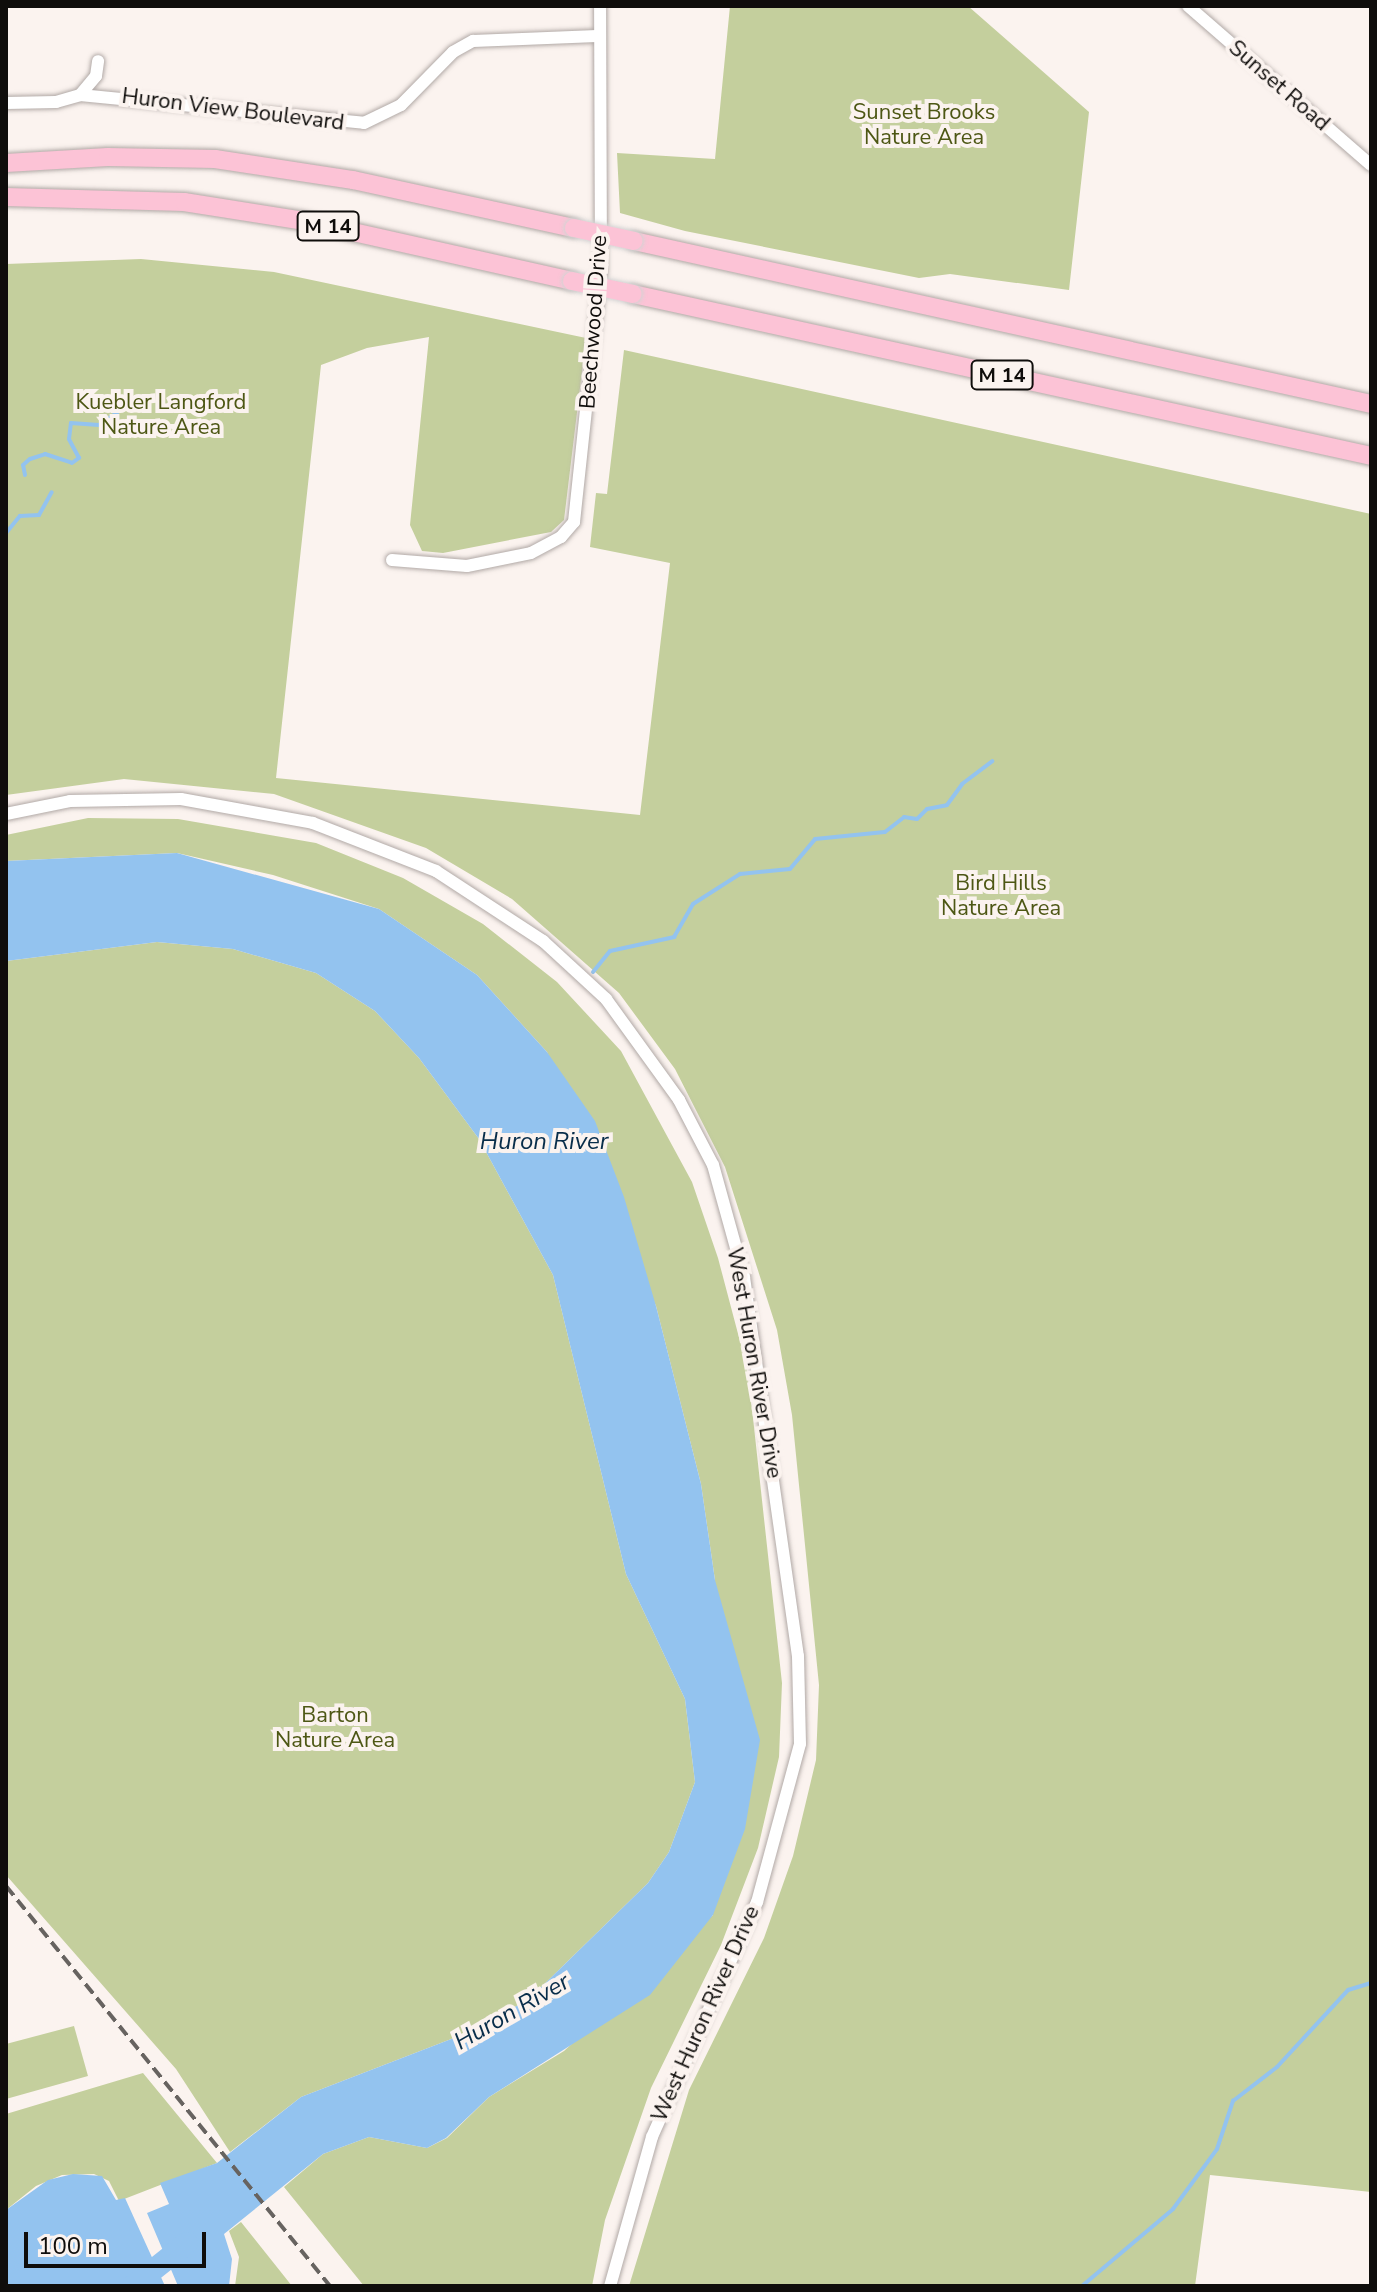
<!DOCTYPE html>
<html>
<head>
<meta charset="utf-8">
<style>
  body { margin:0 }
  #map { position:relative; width:1377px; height:2292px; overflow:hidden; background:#fbf3ef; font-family:"Nunito Sans",sans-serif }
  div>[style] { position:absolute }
  .green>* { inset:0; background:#c4cf9d }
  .water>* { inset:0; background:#93c3ef }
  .stream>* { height:4px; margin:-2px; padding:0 2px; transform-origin:2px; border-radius:2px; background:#93c3ef }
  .river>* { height:22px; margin:-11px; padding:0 11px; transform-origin:11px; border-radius:11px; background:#93c3ef }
  .roads { filter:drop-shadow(0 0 2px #b1a9a6) drop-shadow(0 0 2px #b1a9a6) }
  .minor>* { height:12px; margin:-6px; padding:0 6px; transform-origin:6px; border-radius:6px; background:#fff }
  .highway>* { height:18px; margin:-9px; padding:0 9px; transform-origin:9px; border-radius:9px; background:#fcc3d6 }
  .rail>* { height:4px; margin-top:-2px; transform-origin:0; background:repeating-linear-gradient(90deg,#676360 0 12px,transparent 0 18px) }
  .bridges { filter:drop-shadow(0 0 2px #d4d3d3) drop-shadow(0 0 2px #d4d3d3) }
  .highway-bridge>* { height:18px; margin:-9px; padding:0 9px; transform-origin:9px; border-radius:9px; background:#fcc3d6 }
  span { translate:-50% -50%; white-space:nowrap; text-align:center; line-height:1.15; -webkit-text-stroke:8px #fbf3ef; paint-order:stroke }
  .shield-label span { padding:2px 6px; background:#fbf3ef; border:2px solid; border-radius:6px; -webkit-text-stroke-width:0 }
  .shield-label { font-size:20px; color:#0f0d0b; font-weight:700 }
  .street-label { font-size:22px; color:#0f0d0b }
  .park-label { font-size:22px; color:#4d5714 }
  .water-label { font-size:24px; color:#082d4a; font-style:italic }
  .frame { position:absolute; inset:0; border:8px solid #0f0d0b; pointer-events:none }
  .scale { position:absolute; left:24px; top:2232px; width:182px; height:36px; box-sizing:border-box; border:4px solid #0f0d0b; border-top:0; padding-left:10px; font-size:24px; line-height:28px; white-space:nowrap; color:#0f0d0b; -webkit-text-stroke:6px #fbf3ef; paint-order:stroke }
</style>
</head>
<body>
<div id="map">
  <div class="green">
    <div style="clip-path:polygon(730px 6px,968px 6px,1089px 112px,1069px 290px,950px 274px,919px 278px,685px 231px,620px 213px,617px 153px,715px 159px)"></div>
    <div style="clip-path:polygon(141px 259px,274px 272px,586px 338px,564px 520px,551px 532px,443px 553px,422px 551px,410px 525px,429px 337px,367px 348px,321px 365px,276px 778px,640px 815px,670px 563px,590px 547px,596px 493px,607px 494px,624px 350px,1371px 514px,1371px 2192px,1210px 2175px,1195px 2286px,629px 2286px,689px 2090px,764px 1938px,793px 1856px,816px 1760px,819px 1685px,792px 1415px,777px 1330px,725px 1167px,675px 1069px,619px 993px,512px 899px,426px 848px,274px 794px,124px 779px,6px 795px,6px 264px)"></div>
    <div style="clip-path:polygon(88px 818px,178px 819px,316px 843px,403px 878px,483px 924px,557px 982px,621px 1051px,692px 1182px,718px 1258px,746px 1364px,753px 1418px,782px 1683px,779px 1757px,758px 1848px,721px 1945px,651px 2088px,605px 2220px,592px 2286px,364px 2286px,284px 2187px,323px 2154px,369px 2137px,427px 2148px,447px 2138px,489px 2097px,564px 2051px,713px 1915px,715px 1580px,701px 1484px,656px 1306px,547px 1052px,477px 975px,379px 909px,273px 875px,177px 853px,6px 861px,6px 835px)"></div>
    <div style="clip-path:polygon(157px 942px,233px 949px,316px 973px,375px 1011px,419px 1058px,479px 1139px,553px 1275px,626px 1574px,685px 1699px,695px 1782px,669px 1852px,648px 1883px,529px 1999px,472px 2031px,301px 2097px,230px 2152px,176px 2069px,6px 1875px,6px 961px)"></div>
    <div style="clip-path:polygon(74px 2026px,88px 2076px,6px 2099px,6px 2044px)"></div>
    <div style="clip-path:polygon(143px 2073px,217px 2163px,119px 2201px,109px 2181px,94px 2174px,62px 2175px,36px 2186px,6px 2210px,6px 2114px)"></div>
    <div style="clip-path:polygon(241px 2222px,292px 2286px,235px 2286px,239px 2257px,229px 2231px)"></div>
  </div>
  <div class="water">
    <div style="clip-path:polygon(177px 853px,379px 909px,477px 975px,547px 1052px,595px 1121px,624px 1197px,656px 1306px,701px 1484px,715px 1580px,760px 1740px,745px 1829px,713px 1915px,650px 1995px,489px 2097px,446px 2138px,427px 2148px,369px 2137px,323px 2154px,224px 2234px,232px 2259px,229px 2286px,178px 2286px,147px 2213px,169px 2204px,160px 2183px,217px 2163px,301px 2097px,472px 2031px,529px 1999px,648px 1883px,669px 1852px,695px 1782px,685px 1699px,626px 1574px,553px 1275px,479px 1139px,419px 1058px,375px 1011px,316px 973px,233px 949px,157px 942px,6px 961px,6px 861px)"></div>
    <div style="clip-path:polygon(73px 2174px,102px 2176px,116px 2200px,125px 2198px,165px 2286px,6px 2286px,6px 2210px,48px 2180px)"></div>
  </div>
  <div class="stream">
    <div style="left:25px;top:475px;width:10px;rotate:-101deg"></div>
    <div style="left:23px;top:465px;width:9px;rotate:-41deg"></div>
    <div style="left:30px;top:459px;width:16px;rotate:-18deg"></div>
    <div style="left:45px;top:454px;width:28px;rotate:18deg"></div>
    <div style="left:72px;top:463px;width:9px;rotate:-36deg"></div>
    <div style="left:79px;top:458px;width:21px;rotate:-118deg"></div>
    <div style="left:69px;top:439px;width:16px;rotate:-83deg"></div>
    <div style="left:71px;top:423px;width:28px;rotate:4deg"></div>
    <div style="left:99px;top:425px;width:22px;rotate:-34deg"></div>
    <div style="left:6px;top:533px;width:22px;rotate:-51deg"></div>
    <div style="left:20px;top:516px;width:19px;rotate:-3deg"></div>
    <div style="left:39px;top:515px;width:26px;rotate:-61deg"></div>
    <div style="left:593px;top:972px;width:27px;rotate:-51deg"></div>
    <div style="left:610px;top:951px;width:66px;rotate:-12.3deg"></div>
    <div style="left:674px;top:937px;width:38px;rotate:-60deg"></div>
    <div style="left:693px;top:904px;width:56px;rotate:-32.6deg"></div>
    <div style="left:740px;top:874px;width:50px;rotate:-5.7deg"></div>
    <div style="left:790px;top:869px;width:39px;rotate:-50deg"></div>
    <div style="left:815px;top:839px;width:70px;rotate:-5.7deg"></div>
    <div style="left:885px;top:832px;width:24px;rotate:-38deg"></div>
    <div style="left:904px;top:817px;width:13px;rotate:9deg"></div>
    <div style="left:917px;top:819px;width:14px;rotate:-45deg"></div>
    <div style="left:927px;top:809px;width:20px;rotate:-11deg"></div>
    <div style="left:947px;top:805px;width:26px;rotate:-54deg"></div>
    <div style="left:962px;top:784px;width:38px;rotate:-37deg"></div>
    <div style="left:1371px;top:1650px;width:51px;rotate:90deg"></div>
    <div style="left:1082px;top:2286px;width:119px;rotate:-40.2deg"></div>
    <div style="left:1173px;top:2209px;width:74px;rotate:-53.7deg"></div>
    <div style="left:1217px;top:2149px;width:51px;rotate:-71.6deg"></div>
    <div style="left:1233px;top:2101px;width:56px;rotate:-37.7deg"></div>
    <div style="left:1277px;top:2067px;width:105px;rotate:-47.3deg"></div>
    <div style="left:1348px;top:1990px;width:24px;rotate:-17deg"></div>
  </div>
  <div class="river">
    <div style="left:133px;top:2286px;width:69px;rotate:-38.5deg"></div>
  </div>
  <div class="roads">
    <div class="minor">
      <div style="left:1188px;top:6px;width:242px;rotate:41deg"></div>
      <div style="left:80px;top:95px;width:285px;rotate:5.6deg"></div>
      <div style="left:364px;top:123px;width:41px;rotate:-25.9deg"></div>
      <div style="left:401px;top:105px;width:74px;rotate:-45.5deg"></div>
      <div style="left:453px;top:52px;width:23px;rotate:-29deg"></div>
      <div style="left:473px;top:41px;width:124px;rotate:-2.3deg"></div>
      <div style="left:6px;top:103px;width:50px;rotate:-1.1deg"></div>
      <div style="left:56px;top:102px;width:25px;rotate:-16deg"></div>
      <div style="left:80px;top:95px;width:25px;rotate:-50deg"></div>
      <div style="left:96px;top:76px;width:15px;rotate:-82deg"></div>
      <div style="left:392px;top:560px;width:75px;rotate:4.6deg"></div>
      <div style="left:467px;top:566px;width:65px;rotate:-11.5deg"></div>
      <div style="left:531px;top:553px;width:34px;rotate:-28deg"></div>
      <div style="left:561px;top:537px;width:20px;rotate:-49deg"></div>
      <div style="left:574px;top:522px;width:252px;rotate:-83.9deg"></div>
      <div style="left:601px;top:271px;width:265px;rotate:-90.2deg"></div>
      <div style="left:6px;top:814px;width:65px;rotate:-11.5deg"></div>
      <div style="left:70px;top:801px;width:111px;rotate:-1deg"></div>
      <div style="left:181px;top:799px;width:134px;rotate:10.3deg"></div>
      <div style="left:313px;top:823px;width:132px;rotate:21.3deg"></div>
      <div style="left:436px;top:871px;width:128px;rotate:33.2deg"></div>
      <div style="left:543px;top:941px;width:86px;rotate:42.6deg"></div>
      <div style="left:606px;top:999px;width:125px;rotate:54.1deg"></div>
      <div style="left:679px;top:1100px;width:73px;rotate:62.4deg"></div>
      <div style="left:713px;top:1165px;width:116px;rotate:74.5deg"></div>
      <div style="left:744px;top:1277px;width:383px;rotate:81.9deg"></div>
      <div style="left:798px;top:1656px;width:88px;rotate:88.7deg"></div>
      <div style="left:800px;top:1744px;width:164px;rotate:105.2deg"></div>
      <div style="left:757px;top:1902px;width:257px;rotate:114.1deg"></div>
      <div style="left:652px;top:2137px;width:155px;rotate:105.7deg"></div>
    </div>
    <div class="highway">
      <div style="left:6px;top:163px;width:102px;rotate:-3.4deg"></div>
      <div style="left:108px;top:157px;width:107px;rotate:1.1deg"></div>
      <div style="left:215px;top:159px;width:140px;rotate:8.7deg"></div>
      <div style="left:353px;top:180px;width:226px;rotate:12.3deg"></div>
      <div style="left:6px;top:197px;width:178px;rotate:1.6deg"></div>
      <div style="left:184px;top:202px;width:121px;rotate:9deg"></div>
      <div style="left:304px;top:221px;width:275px;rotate:12.6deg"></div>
      <div style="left:634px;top:241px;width:755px;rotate:12.47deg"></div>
      <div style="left:633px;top:294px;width:756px;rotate:12.38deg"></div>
    </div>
  </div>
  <div class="rail">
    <div style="left:6px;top:1886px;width:515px;rotate:50.99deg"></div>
  </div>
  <div class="bridges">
    <div class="highway-bridge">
      <div style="left:574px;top:228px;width:61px;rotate:12.2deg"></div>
      <div style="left:572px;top:281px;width:62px;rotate:12deg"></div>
    </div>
  </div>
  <div class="shield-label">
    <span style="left:328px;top:226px">M 14</span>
    <span style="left:1002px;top:375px">M 14</span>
  </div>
  <div class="street-label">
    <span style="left:1279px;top:86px;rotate:41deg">Sunset Road</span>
    <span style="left:233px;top:110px;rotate:7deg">Huron View Boulevard</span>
    <span style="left:594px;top:322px;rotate:-86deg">Beechwood Drive</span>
    <span style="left:754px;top:1363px;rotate:80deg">West Huron River Drive</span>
    <span style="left:706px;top:2014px;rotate:-66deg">West Huron River Drive</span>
  </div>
  <div class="park-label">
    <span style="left:924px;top:125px">Sunset Brooks<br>Nature Area</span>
    <span style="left:161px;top:415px">Kuebler Langford<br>Nature Area</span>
    <span style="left:1001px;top:896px">Bird Hills<br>Nature Area</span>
    <span style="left:335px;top:1728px">Barton<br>Nature Area</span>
  </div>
  <div class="water-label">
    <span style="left:544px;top:1142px">Huron River</span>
    <span style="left:512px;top:2012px;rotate:-30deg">Huron River</span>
  </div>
  <div class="frame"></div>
  <div class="scale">100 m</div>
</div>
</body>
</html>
